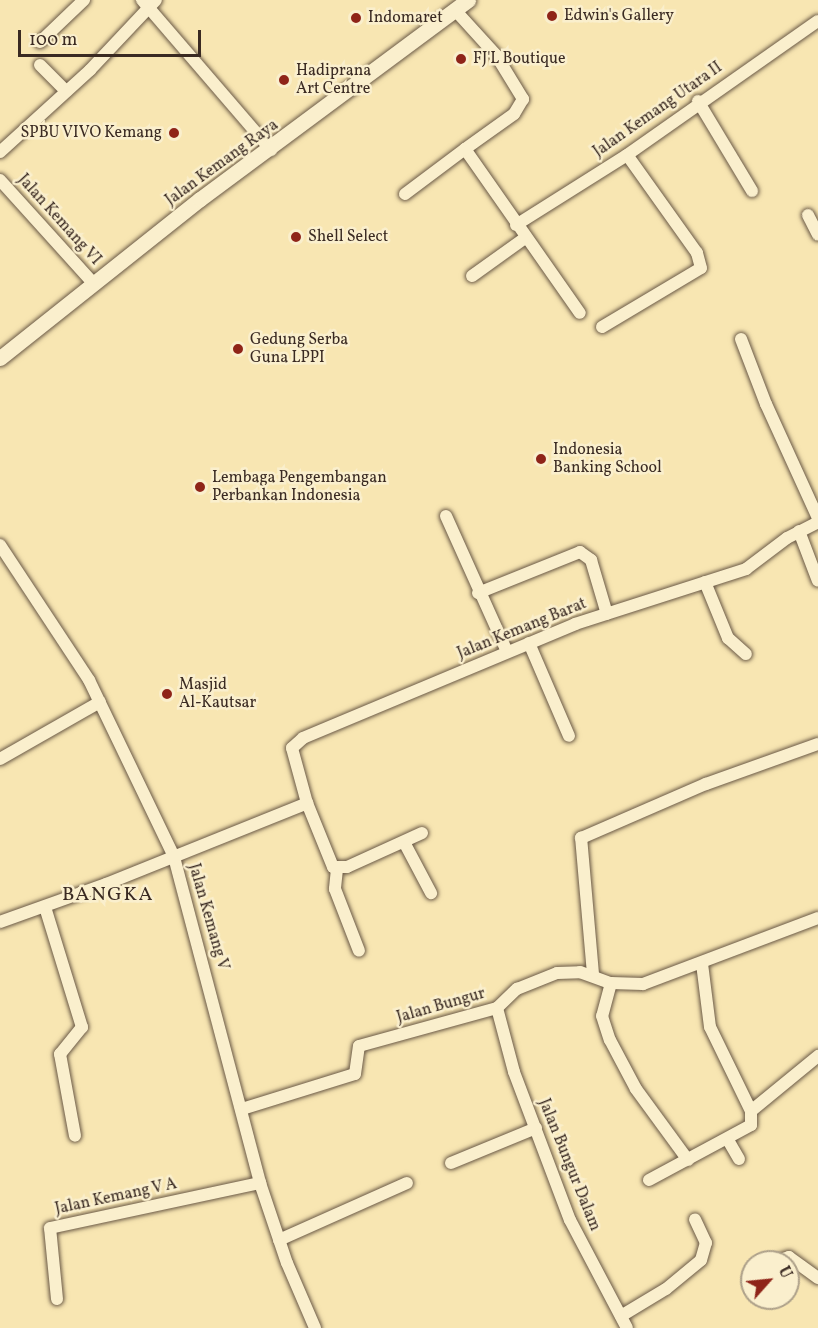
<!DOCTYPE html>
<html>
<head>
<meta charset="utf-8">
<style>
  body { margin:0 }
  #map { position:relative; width:818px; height:1328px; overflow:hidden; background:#f8e6b2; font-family:Vollkorn,serif }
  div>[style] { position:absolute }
  .roads { filter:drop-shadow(0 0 2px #6a5946) drop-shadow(0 0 2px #6a5946) }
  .minor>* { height:12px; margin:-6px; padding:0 6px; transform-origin:6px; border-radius:6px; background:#faefcd }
  .tertiary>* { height:15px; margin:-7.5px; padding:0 7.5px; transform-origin:7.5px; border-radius:7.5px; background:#faefcd }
  .dots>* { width:16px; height:16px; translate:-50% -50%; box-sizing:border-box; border:3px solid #faefcd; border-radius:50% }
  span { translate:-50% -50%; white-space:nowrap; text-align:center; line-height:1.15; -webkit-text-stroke:5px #faefcd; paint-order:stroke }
  .poi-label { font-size:16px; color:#3a2a22 }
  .left { translate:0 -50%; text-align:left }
  .right { translate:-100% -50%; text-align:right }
  .street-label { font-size:16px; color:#3a2a22 }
  .quarter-label { font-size:20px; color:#3a2a22; letter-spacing:1.5px }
  .north { position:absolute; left:740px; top:1250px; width:60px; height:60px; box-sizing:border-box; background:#faefcd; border:2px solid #ada089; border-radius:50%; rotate:63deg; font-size:16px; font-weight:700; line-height:24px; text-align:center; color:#3a2a22 }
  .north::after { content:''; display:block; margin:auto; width:21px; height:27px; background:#8f2418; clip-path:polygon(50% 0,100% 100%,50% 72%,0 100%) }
  .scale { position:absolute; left:18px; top:30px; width:183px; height:27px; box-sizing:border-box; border:3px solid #3a2a22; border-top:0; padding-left:8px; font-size:18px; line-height:21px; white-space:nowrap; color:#3a2a22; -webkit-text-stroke:4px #faefcd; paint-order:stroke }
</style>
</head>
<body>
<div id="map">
  <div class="roads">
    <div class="minor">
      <div style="left:142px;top:0;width:198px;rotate:49.3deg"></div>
      <div style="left:455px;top:10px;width:61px;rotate:47.7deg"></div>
      <div style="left:496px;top:55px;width:52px;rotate:58.5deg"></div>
      <div style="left:523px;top:99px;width:17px;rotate:121deg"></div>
      <div style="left:514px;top:114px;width:60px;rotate:144.5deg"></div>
      <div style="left:465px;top:149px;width:200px;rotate:55deg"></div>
      <div style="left:40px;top:42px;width:61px;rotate:-43.7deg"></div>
      <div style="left:40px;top:65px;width:37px;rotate:45deg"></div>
      <div style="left:698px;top:101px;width:105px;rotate:59deg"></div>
      <div style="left:0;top:152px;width:122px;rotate:-42.3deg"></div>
      <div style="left:90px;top:70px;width:96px;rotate:-46.7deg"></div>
      <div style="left:0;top:180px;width:139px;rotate:47.9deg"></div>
      <div style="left:405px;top:194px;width:75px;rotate:-36.9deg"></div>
      <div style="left:808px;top:215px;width:22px;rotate:63deg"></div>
      <div style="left:516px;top:225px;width:131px;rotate:-32.2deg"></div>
      <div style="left:627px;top:155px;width:233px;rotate:-35.1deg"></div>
      <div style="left:472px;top:276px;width:65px;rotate:-35.6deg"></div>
      <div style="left:602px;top:327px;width:115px;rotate:-30.8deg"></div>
      <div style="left:701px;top:268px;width:16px;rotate:-105deg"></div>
      <div style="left:697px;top:253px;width:120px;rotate:-125.5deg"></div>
      <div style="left:741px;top:339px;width:70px;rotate:69deg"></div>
      <div style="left:766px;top:404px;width:125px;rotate:65.5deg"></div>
      <div style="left:446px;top:516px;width:149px;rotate:65.8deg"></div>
      <div style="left:799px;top:531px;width:53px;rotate:69.2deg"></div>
      <div style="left:0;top:545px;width:162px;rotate:56.6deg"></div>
      <div style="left:89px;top:680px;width:196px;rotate:64.3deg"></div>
      <div style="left:174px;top:857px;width:337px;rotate:75.2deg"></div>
      <div style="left:260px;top:1183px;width:84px;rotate:71.4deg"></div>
      <div style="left:287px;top:1263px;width:71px;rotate:66.7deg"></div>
      <div style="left:705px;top:582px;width:61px;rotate:67.7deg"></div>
      <div style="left:728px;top:638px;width:24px;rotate:42deg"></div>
      <div style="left:478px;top:593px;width:110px;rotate:-21.9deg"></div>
      <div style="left:580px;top:552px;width:14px;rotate:36deg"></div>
      <div style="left:591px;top:560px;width:56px;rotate:73.5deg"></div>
      <div style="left:529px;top:643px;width:101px;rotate:66.7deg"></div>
      <div style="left:0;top:759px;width:115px;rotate:-29.7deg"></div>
      <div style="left:422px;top:833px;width:82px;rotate:155.6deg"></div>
      <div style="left:347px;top:867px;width:14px;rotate:180deg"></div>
      <div style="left:333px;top:867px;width:69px;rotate:-112.1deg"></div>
      <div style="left:307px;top:803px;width:57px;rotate:-105.3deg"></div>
      <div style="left:292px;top:748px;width:15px;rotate:-42deg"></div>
      <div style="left:303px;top:738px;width:295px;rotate:-22.7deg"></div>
      <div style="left:575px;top:624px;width:180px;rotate:-17.8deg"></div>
      <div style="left:746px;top:569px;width:51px;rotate:-37.1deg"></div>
      <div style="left:787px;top:538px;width:35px;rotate:-27deg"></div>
      <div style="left:404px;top:842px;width:58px;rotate:62.1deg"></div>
      <div style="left:337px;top:869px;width:20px;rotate:96deg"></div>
      <div style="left:335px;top:889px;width:66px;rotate:68.8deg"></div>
      <div style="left:45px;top:907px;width:126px;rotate:72.9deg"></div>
      <div style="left:82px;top:1027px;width:35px;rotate:129deg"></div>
      <div style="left:60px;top:1054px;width:83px;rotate:79.6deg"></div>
      <div style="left:0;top:922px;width:113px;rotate:-19.7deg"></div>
      <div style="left:106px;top:884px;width:217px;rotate:-21.9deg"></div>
      <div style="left:593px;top:974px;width:137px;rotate:-95deg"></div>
      <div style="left:581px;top:838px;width:136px;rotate:-23.4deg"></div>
      <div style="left:706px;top:784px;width:119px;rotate:-19.7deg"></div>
      <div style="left:611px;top:983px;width:34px;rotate:105deg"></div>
      <div style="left:602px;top:1016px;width:25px;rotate:72deg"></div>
      <div style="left:610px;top:1040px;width:55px;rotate:62deg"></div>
      <div style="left:636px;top:1089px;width:88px;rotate:53.8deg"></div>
      <div style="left:497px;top:1008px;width:66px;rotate:75.1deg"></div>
      <div style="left:514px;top:1072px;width:158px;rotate:69.3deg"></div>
      <div style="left:570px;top:1220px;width:122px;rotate:62.2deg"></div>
      <div style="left:242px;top:1109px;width:118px;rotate:-17.2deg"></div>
      <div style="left:355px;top:1074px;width:28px;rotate:-82deg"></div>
      <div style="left:359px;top:1046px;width:143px;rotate:-15.4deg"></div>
      <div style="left:497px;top:1008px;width:28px;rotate:-44deg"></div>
      <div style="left:517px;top:989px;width:43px;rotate:-21.8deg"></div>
      <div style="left:557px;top:973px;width:23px;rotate:-2deg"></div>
      <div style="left:580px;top:972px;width:33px;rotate:20deg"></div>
      <div style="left:611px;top:983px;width:32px;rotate:2deg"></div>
      <div style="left:643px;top:984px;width:187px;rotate:-20.7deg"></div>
      <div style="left:751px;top:1111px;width:87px;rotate:-39.4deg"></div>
      <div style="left:728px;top:1140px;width:22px;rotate:60deg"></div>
      <div style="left:451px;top:1163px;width:92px;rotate:-22.4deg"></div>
      <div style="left:649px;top:1180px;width:116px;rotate:-28.3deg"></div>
      <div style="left:751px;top:1125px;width:14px;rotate:-90deg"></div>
      <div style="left:751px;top:1111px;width:93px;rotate:-116deg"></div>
      <div style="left:710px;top:1027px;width:64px;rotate:-97.2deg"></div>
      <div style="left:279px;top:1240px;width:140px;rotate:-24deg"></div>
      <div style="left:774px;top:1262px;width:16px;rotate:-18deg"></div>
      <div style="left:789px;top:1257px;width:36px;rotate:36deg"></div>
      <div style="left:57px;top:1299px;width:71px;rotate:-95.6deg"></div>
      <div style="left:50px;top:1228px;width:215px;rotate:-12.1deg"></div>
      <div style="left:621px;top:1316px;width:52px;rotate:-31deg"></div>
      <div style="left:666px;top:1289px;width:45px;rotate:-39.6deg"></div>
      <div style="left:701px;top:1260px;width:18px;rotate:-74deg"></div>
      <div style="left:706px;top:1243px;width:26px;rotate:-115deg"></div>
    </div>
    <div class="tertiary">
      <div style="left:0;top:358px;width:256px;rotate:-38.5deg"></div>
      <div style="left:200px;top:199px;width:334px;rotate:-36.6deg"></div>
    </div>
  </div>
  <div class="dots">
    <div style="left:552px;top:16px;background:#8f2418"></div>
    <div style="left:356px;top:18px;background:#8f2418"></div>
    <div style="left:461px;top:59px;background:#8f2418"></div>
    <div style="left:284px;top:80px;background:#8f2418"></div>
    <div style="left:174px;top:133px;background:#8f2418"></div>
    <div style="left:296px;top:237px;background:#8f2418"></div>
    <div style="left:238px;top:349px;background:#8f2418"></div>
    <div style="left:541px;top:459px;background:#8f2418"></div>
    <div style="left:200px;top:487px;background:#8f2418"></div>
    <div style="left:167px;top:694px;background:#8f2418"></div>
  </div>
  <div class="poi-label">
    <span class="left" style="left:564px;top:16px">Edwin's Gallery</span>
    <span class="left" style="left:368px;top:18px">Indomaret</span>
    <span class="left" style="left:473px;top:59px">FJ'L Boutique</span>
    <span class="left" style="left:296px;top:80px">Hadiprana<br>Art Centre</span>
    <span class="right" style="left:162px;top:133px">SPBU VIVO Kemang</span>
    <span class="left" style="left:308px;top:237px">Shell Select</span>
    <span class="left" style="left:250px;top:349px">Gedung Serba<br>Guna LPPI</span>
    <span class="left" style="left:553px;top:459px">Indonesia<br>Banking School</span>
    <span class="left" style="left:212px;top:487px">Lembaga Pengembangan<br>Perbankan Indonesia</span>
    <span class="left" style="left:179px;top:694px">Masjid<br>Al-Kautsar</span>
  </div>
  <div class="street-label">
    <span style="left:658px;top:110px;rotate:-35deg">Jalan Kemang Utara II</span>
    <span style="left:222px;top:163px;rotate:-36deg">Jalan Kemang Raya</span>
    <span style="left:59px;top:220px;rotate:48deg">Jalan Kemang VI</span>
    <span style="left:522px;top:629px;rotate:-22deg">Jalan Kemang Barat</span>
    <span style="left:208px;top:917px;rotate:74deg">Jalan Kemang V</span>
    <span style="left:441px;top:1006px;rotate:-16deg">Jalan Bungur</span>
    <span style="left:569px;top:1165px;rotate:68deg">Jalan Bungur Dalam</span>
    <span style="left:116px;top:1197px;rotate:-12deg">Jalan Kemang V A</span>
  </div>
  <div class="quarter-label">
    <span style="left:108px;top:895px">BANGKA</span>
  </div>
  <div class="north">U</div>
  <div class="scale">100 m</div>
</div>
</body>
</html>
